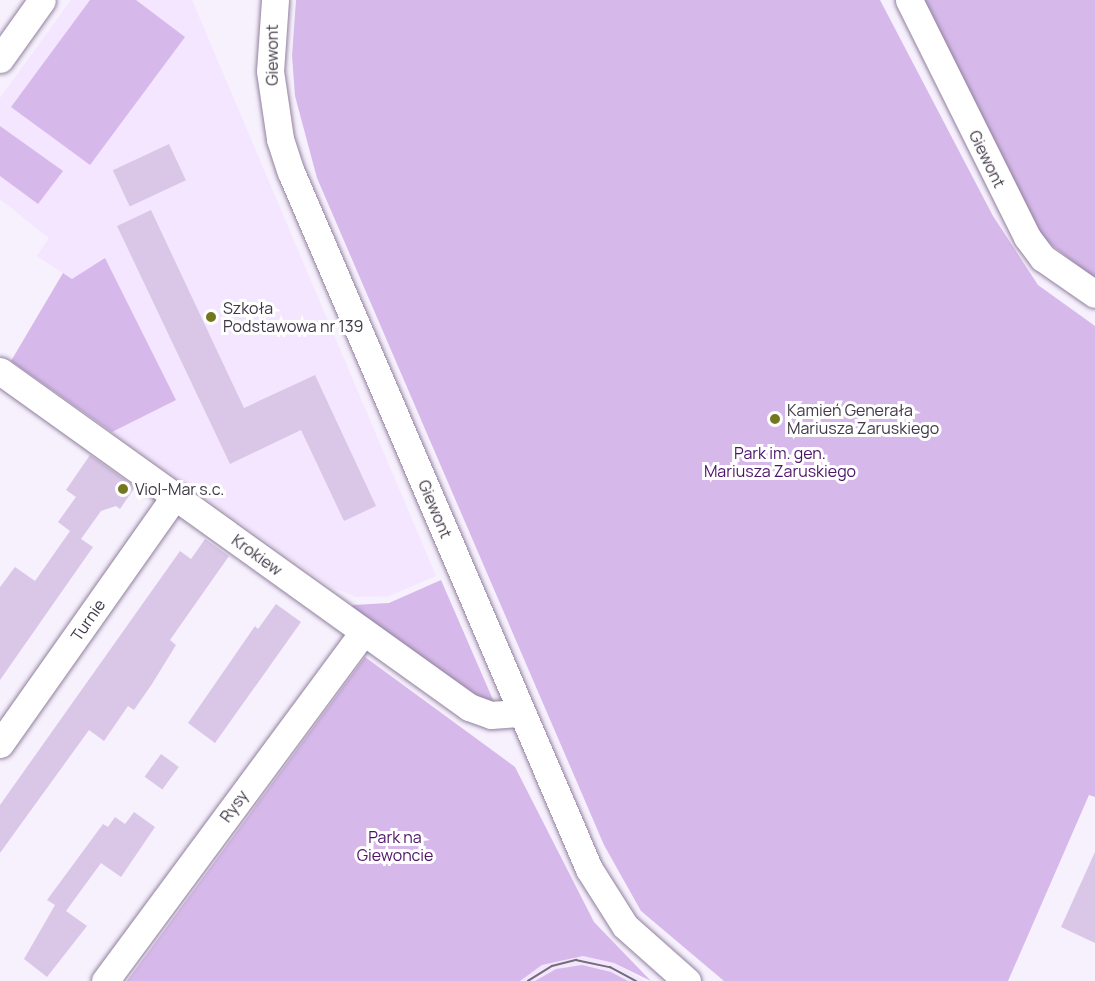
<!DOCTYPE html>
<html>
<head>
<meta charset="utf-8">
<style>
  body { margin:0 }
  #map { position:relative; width:1095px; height:981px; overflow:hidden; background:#f7f0fd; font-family:Manrope,sans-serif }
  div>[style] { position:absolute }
  .built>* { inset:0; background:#f4e6fe }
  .green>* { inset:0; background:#d6b9ea }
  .building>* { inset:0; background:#dac7e8; transform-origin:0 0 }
  .roads { filter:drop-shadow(0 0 2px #91809e) drop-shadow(0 0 2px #91809e) }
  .minor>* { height:27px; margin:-13.5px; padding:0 13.5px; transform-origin:13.5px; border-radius:13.5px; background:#fff }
  .tram>* { height:1.5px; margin:-0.75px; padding:0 0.75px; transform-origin:0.75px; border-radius:0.75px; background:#736c79 }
  .dots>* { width:16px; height:16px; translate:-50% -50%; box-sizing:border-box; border:3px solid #fff; border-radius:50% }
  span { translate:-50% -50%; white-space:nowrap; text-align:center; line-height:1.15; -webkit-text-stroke:6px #fff; paint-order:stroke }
  .street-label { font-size:16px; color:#3f3845 }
  .poi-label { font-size:16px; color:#3f3845 }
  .left { translate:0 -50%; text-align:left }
  .park-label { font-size:16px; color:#4d136a }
</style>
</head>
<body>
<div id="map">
  <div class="built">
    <div style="clip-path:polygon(71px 0,192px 0,436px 576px,389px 596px,356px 597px,329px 586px,40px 381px,72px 279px,37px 256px,49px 238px,0 199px,0 98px)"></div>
    <div style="clip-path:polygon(583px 956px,614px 963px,645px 981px,628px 981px,567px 966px,535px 981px,520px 981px,542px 965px)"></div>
  </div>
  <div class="green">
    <div style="clip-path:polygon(90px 0,136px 0,185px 37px,90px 165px,11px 107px)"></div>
    <div style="clip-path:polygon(296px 0,880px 0,993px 216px,1038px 285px,1095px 326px,1095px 797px,1089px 795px,1008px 981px,724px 981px,641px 911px,604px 845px,317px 178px,295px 96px,292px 56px)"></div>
    <div style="clip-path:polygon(920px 0,1095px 0,1095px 279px,1035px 232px)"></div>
    <div style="clip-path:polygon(0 126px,63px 171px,38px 204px,0 176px)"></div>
    <div style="clip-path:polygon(105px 258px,176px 400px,112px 432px,11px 361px,63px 273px,72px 279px)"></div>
    <div style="clip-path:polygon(441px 580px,494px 702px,482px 704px,351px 609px,353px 605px,389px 603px)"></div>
    <div style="clip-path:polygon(365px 657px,515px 767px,594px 922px,651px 981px,614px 963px,583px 956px,542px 965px,520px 981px,127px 981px)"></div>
    <div style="clip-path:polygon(582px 965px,611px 972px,628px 981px,535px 981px,556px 969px)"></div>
  </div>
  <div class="building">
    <div style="left:169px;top:144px;width:40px;height:62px;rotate:65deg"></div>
    <div style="clip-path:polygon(151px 210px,244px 408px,315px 375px,376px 506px,344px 521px,301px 430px,230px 464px,117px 226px)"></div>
    <div style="clip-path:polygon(90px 455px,135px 487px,120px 509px,116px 506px,101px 511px,81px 539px,93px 547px,0 680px,0 587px,15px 567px,35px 581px,70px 531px,58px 522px,76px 497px,66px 490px)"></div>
    <div style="clip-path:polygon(205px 539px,229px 556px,170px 640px,176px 645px,152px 684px,134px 710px,128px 706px,104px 741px,89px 730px,0 853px,0 805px,180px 551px,191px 559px)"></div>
    <div style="clip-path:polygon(276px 604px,301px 622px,215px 743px,188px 723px,255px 626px,258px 629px)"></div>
    <div style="left:161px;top:754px;width:22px;height:28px;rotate:36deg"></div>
    <div style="clip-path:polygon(134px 812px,155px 827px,121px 877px,101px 863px,66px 911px,87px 926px,47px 977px,24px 959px,55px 905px,47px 900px,103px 824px,108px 827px,115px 817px,125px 824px)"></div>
    <div style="clip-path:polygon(1095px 852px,1095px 943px,1061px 927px)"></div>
  </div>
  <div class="roads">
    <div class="minor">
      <div style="left:275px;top:0;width:71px;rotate:94deg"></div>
      <div style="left:270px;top:71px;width:69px;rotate:81.6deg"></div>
      <div style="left:280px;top:139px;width:35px;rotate:72deg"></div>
      <div style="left:291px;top:172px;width:758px;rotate:66.85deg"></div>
      <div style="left:589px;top:869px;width:67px;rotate:57.7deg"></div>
      <div style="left:625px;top:926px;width:83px;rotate:41.6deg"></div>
      <div style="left:909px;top:0;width:265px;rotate:63.5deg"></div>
      <div style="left:1027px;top:237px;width:26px;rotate:53deg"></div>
      <div style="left:1043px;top:258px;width:63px;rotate:34.7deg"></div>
      <div style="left:0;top:59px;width:72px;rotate:-54.6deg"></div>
      <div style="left:0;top:371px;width:577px;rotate:35.62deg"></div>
      <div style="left:469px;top:707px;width:23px;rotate:20deg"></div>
      <div style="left:491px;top:715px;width:31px;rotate:-4deg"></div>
      <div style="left:0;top:744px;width:304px;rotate:-54.8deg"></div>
      <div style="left:105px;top:981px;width:434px;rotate:-53.5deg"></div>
    </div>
  </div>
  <div class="tram">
    <div style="left:528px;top:981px;width:28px;rotate:-32deg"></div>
    <div style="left:552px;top:966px;width:25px;rotate:-14deg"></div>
    <div style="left:576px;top:960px;width:35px;rotate:12deg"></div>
    <div style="left:610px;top:967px;width:30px;rotate:28deg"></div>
  </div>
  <div class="dots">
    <div style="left:211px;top:317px;background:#73771e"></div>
    <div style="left:775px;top:419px;background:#73771e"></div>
    <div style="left:123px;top:489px;background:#73771e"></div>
  </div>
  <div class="street-label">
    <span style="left:272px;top:55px;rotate:-90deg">Giewont</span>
    <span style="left:987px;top:159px;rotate:64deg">Giewont</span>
    <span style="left:435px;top:509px;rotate:67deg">Giewont</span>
    <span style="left:257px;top:555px;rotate:36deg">Krokiew</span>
    <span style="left:88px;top:620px;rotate:-55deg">Turnie</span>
    <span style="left:234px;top:806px;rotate:-54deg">Rysy</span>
  </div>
  <div class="poi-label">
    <span class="left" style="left:223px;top:317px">Szkoła<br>Podstawowa nr 139</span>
    <span class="left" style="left:787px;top:419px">Kamień Generała<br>Mariusza Zaruskiego</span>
    <span class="left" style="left:135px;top:489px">Viol-Mar s.c.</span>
  </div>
  <div class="park-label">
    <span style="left:780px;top:462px">Park im. gen.<br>Mariusza Zaruskiego</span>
    <span style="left:395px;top:846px">Park na<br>Giewoncie</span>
  </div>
</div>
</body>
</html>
